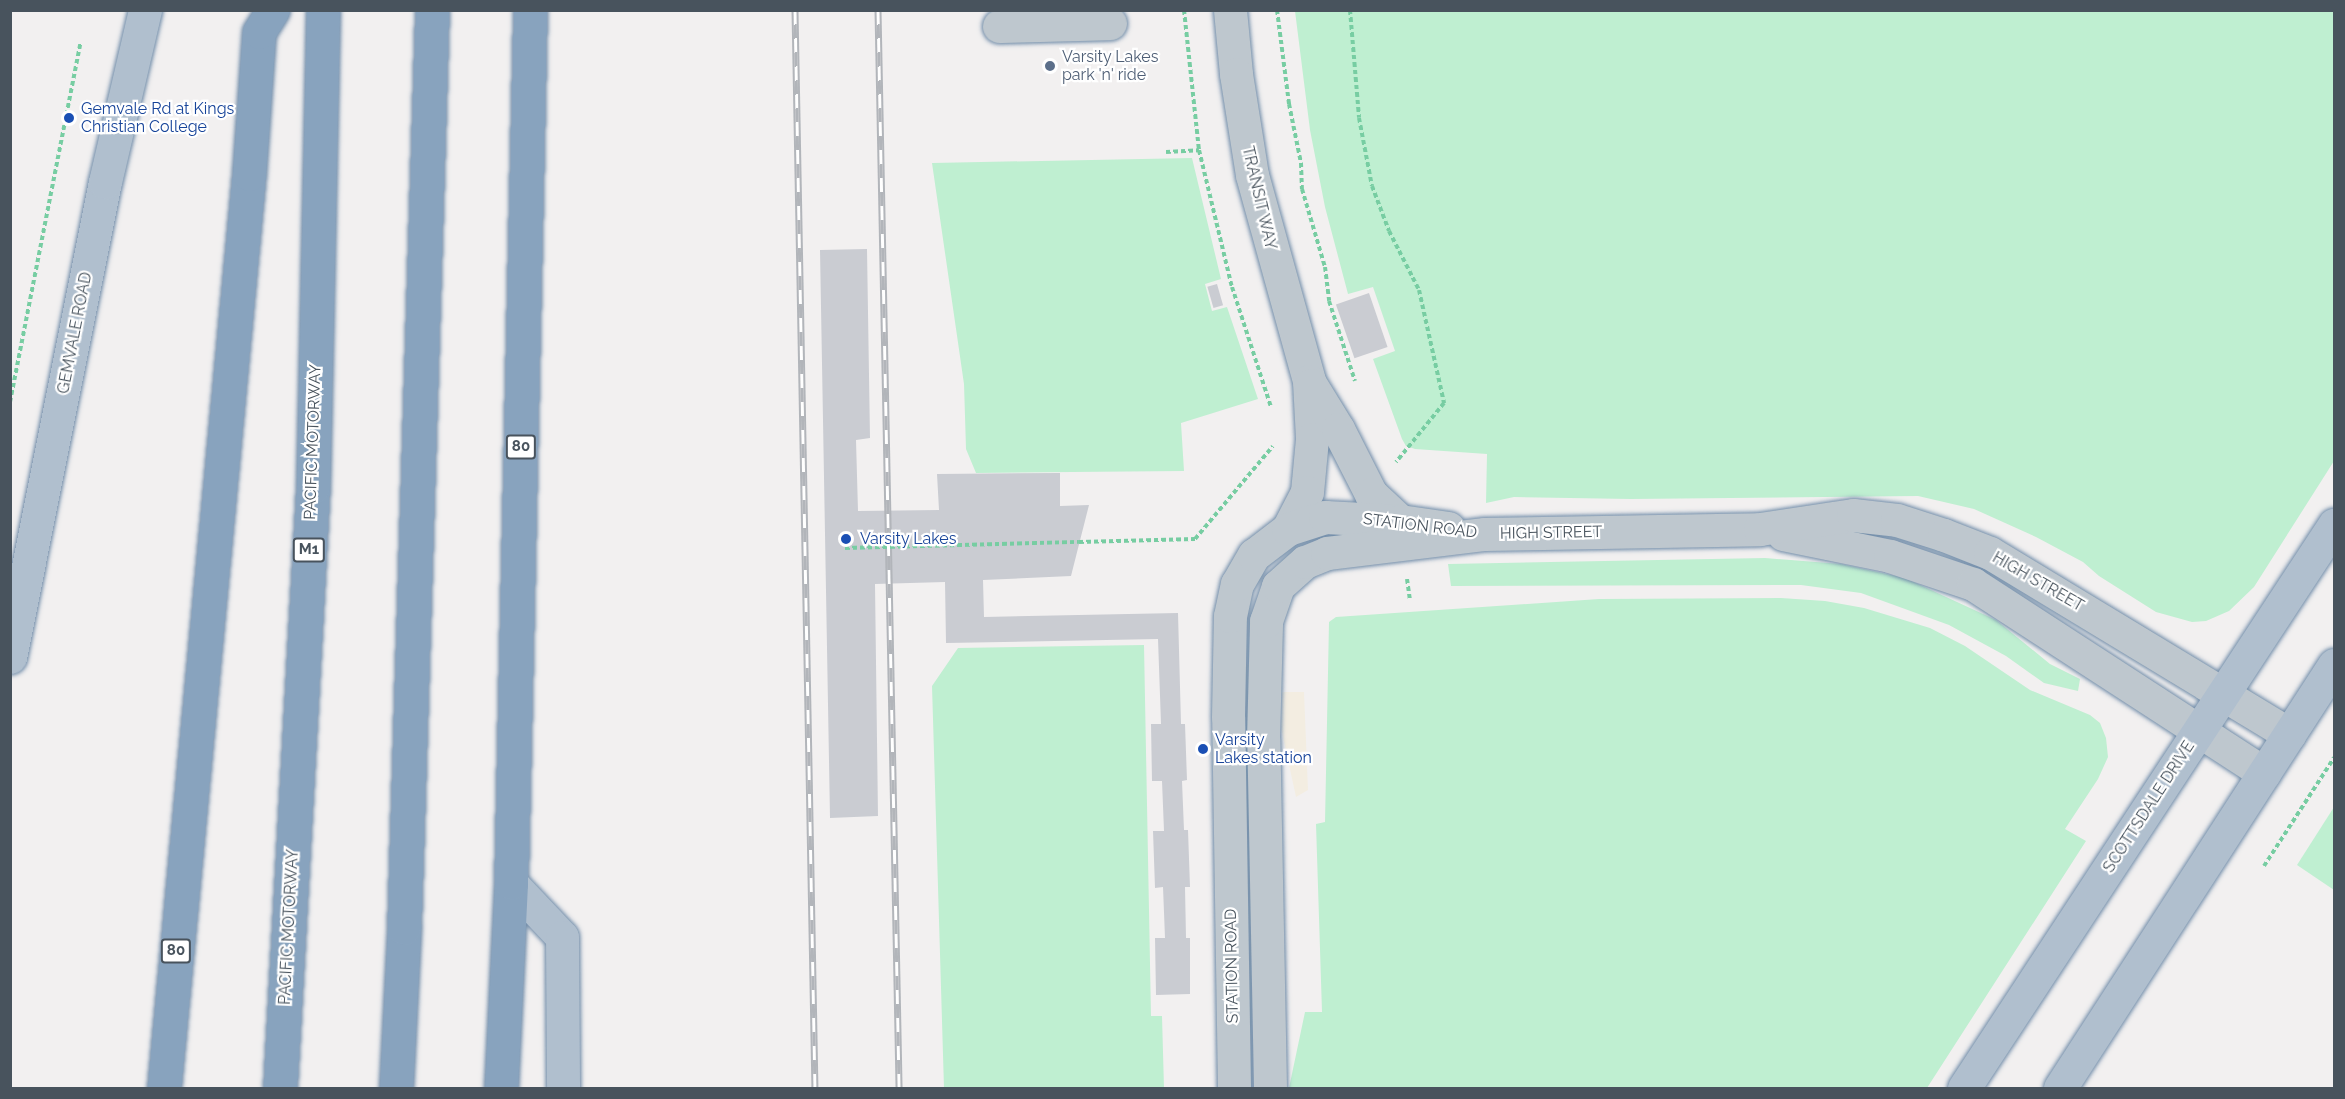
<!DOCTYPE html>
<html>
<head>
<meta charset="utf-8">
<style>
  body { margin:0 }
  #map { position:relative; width:2345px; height:1099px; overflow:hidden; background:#f2f0f0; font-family:Raleway,sans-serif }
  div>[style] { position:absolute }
  .green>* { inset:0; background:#bfefd1 }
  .sand>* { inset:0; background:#f3ede1; transform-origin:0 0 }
  .building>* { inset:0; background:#caccd2; transform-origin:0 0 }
  .path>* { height:4px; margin-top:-2px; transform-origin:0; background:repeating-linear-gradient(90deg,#77cda2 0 4.5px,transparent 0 7.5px) }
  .roads { filter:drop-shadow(0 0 2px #738eaa) drop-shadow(0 0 2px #738eaa) }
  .minor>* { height:33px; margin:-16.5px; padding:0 16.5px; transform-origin:16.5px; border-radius:16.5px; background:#bec7ce }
  .major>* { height:33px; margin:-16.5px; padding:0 16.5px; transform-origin:16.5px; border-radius:16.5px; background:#b0bfce }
  .highway>* { height:33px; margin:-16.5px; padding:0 16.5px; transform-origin:16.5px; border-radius:16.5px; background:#88a3be }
  .rail>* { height:7px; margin-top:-3.5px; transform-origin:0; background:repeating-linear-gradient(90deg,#fff 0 14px,#b2b5ba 0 28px); box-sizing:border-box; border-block:2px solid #b2b5ba }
  .path-bridge>* { height:4px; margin-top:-2px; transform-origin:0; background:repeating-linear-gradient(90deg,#77cda2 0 4.5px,transparent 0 7.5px) }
  .dots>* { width:16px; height:16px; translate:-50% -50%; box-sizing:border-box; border:3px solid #fff; border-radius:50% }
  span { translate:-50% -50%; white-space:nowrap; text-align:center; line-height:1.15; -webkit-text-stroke:4.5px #fff; paint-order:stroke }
  .shield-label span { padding:2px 4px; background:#fff; border:2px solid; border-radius:4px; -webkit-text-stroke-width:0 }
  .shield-label { font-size:15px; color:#48535d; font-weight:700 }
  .service-label { font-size:16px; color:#4e5e75 }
  .left { translate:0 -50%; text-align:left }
  .transit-label { font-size:16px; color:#164399 }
  .street-label { font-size:16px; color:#48535d }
  .frame { position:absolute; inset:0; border:12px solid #48535d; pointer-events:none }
</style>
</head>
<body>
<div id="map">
  <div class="green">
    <div style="clip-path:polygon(1295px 11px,2334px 11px,2334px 461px,2254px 587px,2229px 611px,2206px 621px,2192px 622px,2156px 612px,2099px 576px,2083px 562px,2036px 537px,1974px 509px,1918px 496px,1631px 499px,1514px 497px,1486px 503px,1487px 454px,1415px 449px,1406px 446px,1402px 439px,1373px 359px,1395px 351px,1373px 287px,1348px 294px,1325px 207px,1310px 130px)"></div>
    <div style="clip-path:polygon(1192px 158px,1221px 279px,1205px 284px,1212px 311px,1227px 307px,1258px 399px,1181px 423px,1184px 471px,976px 473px,966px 449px,964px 384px,932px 163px)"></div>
    <div style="clip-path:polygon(1765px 558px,1841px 564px,1905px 578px,1996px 620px,2050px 664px,2080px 679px,2078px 691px,2044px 683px,2006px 656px,1949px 625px,1861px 593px,1801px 585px,1451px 586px,1448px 564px)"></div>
    <div style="clip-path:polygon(1781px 598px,1825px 601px,1864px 608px,1930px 628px,1965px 646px,2030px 690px,2090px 715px,2100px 723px,2106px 738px,2108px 757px,2098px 779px,2065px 829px,2086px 841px,1927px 1088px,1289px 1088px,1305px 1012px,1322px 1012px,1316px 824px,1325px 822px,1329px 622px,1336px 617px,1599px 599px)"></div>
    <div style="clip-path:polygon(1144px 645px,1151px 1016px,1162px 1016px,1164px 1088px,944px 1088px,932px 686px,958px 648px)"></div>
    <div style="clip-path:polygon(2334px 807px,2334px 890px,2297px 865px)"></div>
  </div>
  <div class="sand">
    <div style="left:1236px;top:664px;width:15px;height:424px"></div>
    <div style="clip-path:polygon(1282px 692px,1304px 692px,1308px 790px,1296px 797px,1281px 728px)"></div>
  </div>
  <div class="building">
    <div style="clip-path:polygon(867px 249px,870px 438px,856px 440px,858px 511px,939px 510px,937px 474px,1060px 473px,1060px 506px,1089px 505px,1071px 576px,983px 580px,984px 617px,1178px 613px,1181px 724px,1185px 724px,1187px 780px,1182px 781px,1184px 830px,1188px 830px,1190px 887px,1185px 887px,1186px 938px,1190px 938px,1190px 994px,1156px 995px,1155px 938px,1165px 938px,1163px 887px,1155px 888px,1153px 831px,1164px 831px,1162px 781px,1152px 781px,1151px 724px,1161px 724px,1158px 639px,946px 643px,945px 582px,875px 584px,878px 816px,830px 818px,820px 250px)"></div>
    <div style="left:1217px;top:284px;width:22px;height:10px;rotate:74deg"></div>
    <div style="left:1369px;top:293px;width:57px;height:35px;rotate:71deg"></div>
  </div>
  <div class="path">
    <div style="left:1184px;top:10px;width:141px;rotate:83.9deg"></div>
    <div style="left:1199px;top:150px;width:141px;rotate:76.5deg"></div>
    <div style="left:1232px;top:287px;width:126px;rotate:72deg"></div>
    <div style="left:1277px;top:10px;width:95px;rotate:82.7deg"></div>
    <div style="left:1289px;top:104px;width:60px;rotate:78.5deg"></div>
    <div style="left:1301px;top:163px;width:26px;rotate:88deg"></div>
    <div style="left:1302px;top:189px;width:81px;rotate:73.6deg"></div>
    <div style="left:1325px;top:267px;width:34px;rotate:83deg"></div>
    <div style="left:1329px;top:301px;width:84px;rotate:72deg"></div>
    <div style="left:1350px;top:10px;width:108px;rotate:85.2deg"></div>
    <div style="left:1359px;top:118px;width:69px;rotate:79.2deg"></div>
    <div style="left:1372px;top:186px;width:48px;rotate:69.3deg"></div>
    <div style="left:1389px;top:231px;width:66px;rotate:63deg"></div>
    <div style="left:1419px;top:290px;width:116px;rotate:77.5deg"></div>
    <div style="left:1444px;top:403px;width:76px;rotate:129.1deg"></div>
    <div style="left:1166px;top:152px;width:33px;rotate:-3deg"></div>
    <div style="left:10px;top:402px;width:365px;rotate:-78.9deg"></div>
    <div style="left:1079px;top:542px;width:116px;rotate:-1.5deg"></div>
    <div style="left:1195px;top:539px;width:121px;rotate:-50deg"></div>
    <div style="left:1407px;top:579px;width:22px;rotate:82deg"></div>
    <div style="left:2264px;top:866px;width:129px;rotate:-57.1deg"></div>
  </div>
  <div class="roads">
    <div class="minor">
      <div style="left:1230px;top:10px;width:64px;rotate:84.6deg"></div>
      <div style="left:1236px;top:74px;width:102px;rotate:81deg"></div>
      <div style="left:1252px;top:175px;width:214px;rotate:74.5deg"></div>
      <div style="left:1309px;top:381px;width:58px;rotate:87deg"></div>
      <div style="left:1312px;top:439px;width:53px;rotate:95.4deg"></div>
      <div style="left:1307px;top:492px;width:42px;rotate:117.2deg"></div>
      <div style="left:999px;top:26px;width:111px;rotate:-1.5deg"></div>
      <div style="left:1311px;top:385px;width:52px;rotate:58.5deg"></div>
      <div style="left:1338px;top:429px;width:73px;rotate:63.1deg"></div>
      <div style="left:1371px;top:494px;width:40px;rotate:43deg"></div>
      <div style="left:1783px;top:534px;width:109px;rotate:11.6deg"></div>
      <div style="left:1890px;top:556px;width:88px;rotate:18.6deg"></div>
      <div style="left:1973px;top:584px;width:347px;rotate:33deg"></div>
      <div style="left:1234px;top:1088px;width:371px;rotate:-90.9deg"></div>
      <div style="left:1228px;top:717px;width:101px;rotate:-88.9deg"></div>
      <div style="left:1230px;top:616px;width:33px;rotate:-78deg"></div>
      <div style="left:1237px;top:584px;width:34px;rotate:-60deg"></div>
      <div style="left:1254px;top:555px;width:43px;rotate:-37.4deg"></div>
      <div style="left:1288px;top:529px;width:39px;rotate:-18deg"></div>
      <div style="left:1325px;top:517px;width:75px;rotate:3.1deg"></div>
      <div style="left:1400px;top:521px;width:49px;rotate:8.3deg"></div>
      <div style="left:1270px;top:1088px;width:349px;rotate:-91.1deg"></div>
      <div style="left:1263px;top:739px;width:118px;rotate:-88.5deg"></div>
      <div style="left:1266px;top:621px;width:37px;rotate:-71deg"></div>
      <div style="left:1278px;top:586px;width:36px;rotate:-42deg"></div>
      <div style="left:1305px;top:562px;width:24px;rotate:-22deg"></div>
      <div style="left:1327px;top:553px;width:159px;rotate:-6.9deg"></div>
      <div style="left:1485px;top:534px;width:275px;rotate:-1deg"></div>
      <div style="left:1760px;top:529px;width:94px;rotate:-8.6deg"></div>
      <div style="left:1853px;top:515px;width:44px;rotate:6.5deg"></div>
      <div style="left:1897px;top:520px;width:49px;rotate:17.7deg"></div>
      <div style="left:1944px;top:535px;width:49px;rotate:21.4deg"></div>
      <div style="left:1990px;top:553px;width:350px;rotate:31.2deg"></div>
    </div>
    <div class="major">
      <div style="left:10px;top:657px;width:484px;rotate:-78.7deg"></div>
      <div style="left:105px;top:182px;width:177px;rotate:-76.9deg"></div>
      <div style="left:511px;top:883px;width:74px;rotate:46.6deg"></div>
      <div style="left:562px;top:937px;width:151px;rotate:89.6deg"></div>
      <div style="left:1964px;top:1088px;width:674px;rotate:-56.69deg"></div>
      <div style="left:2060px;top:1088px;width:504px;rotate:-57.07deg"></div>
    </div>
    <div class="highway">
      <div style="left:164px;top:1088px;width:918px;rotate:-84.69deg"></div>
      <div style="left:249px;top:174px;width:142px;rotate:-86deg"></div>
      <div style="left:259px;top:32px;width:26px;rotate:-58deg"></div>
      <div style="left:280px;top:1088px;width:602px;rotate:-86.86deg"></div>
      <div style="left:313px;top:487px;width:477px;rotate:-88.8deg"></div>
      <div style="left:396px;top:1088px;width:160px;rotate:-87.1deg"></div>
      <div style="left:404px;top:928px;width:918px;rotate:-88.25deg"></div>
      <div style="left:501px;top:1088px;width:205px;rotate:-87.2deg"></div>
      <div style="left:511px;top:883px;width:873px;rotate:-88.75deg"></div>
    </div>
  </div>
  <div class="rail">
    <div style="left:795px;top:10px;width:1078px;rotate:88.94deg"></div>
    <div style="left:878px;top:10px;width:1078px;rotate:88.88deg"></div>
  </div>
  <div class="path-bridge">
    <div style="left:845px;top:548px;width:234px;rotate:-1.5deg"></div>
  </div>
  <div class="dots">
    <div style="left:1050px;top:66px;background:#5c6f8a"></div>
    <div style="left:69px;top:118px;background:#1a4fb4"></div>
    <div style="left:846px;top:539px;background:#1a4fb4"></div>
    <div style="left:1203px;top:749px;background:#1a4fb4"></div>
  </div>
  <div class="shield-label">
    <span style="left:521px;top:447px">80</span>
    <span style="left:309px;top:550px">M1</span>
    <span style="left:176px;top:951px">80</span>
  </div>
  <div class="service-label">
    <span class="left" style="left:1062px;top:66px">Varsity Lakes<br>park 'n' ride</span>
  </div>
  <div class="transit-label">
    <span class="left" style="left:81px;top:118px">Gemvale Rd at Kings<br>Christian College</span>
    <span class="left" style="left:860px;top:539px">Varsity Lakes</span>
    <span class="left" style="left:1215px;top:749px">Varsity<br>Lakes station</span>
  </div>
  <div class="street-label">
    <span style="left:1259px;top:198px;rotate:77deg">TRANSIT WAY</span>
    <span style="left:75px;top:333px;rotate:-79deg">GEMVALE ROAD</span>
    <span style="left:313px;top:442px;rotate:-88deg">PACIFIC MOTORWAY</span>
    <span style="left:1420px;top:526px;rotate:7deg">STATION ROAD</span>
    <span style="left:1551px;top:533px;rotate:-1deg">HIGH STREET</span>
    <span style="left:2038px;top:582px;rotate:30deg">HIGH STREET</span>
    <span style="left:2149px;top:807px;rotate:-57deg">SCOTTSDALE DRIVE</span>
    <span style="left:289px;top:927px;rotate:-87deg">PACIFIC MOTORWAY</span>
    <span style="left:1232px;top:966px;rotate:-91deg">STATION ROAD</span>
  </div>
  <div class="frame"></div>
</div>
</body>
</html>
